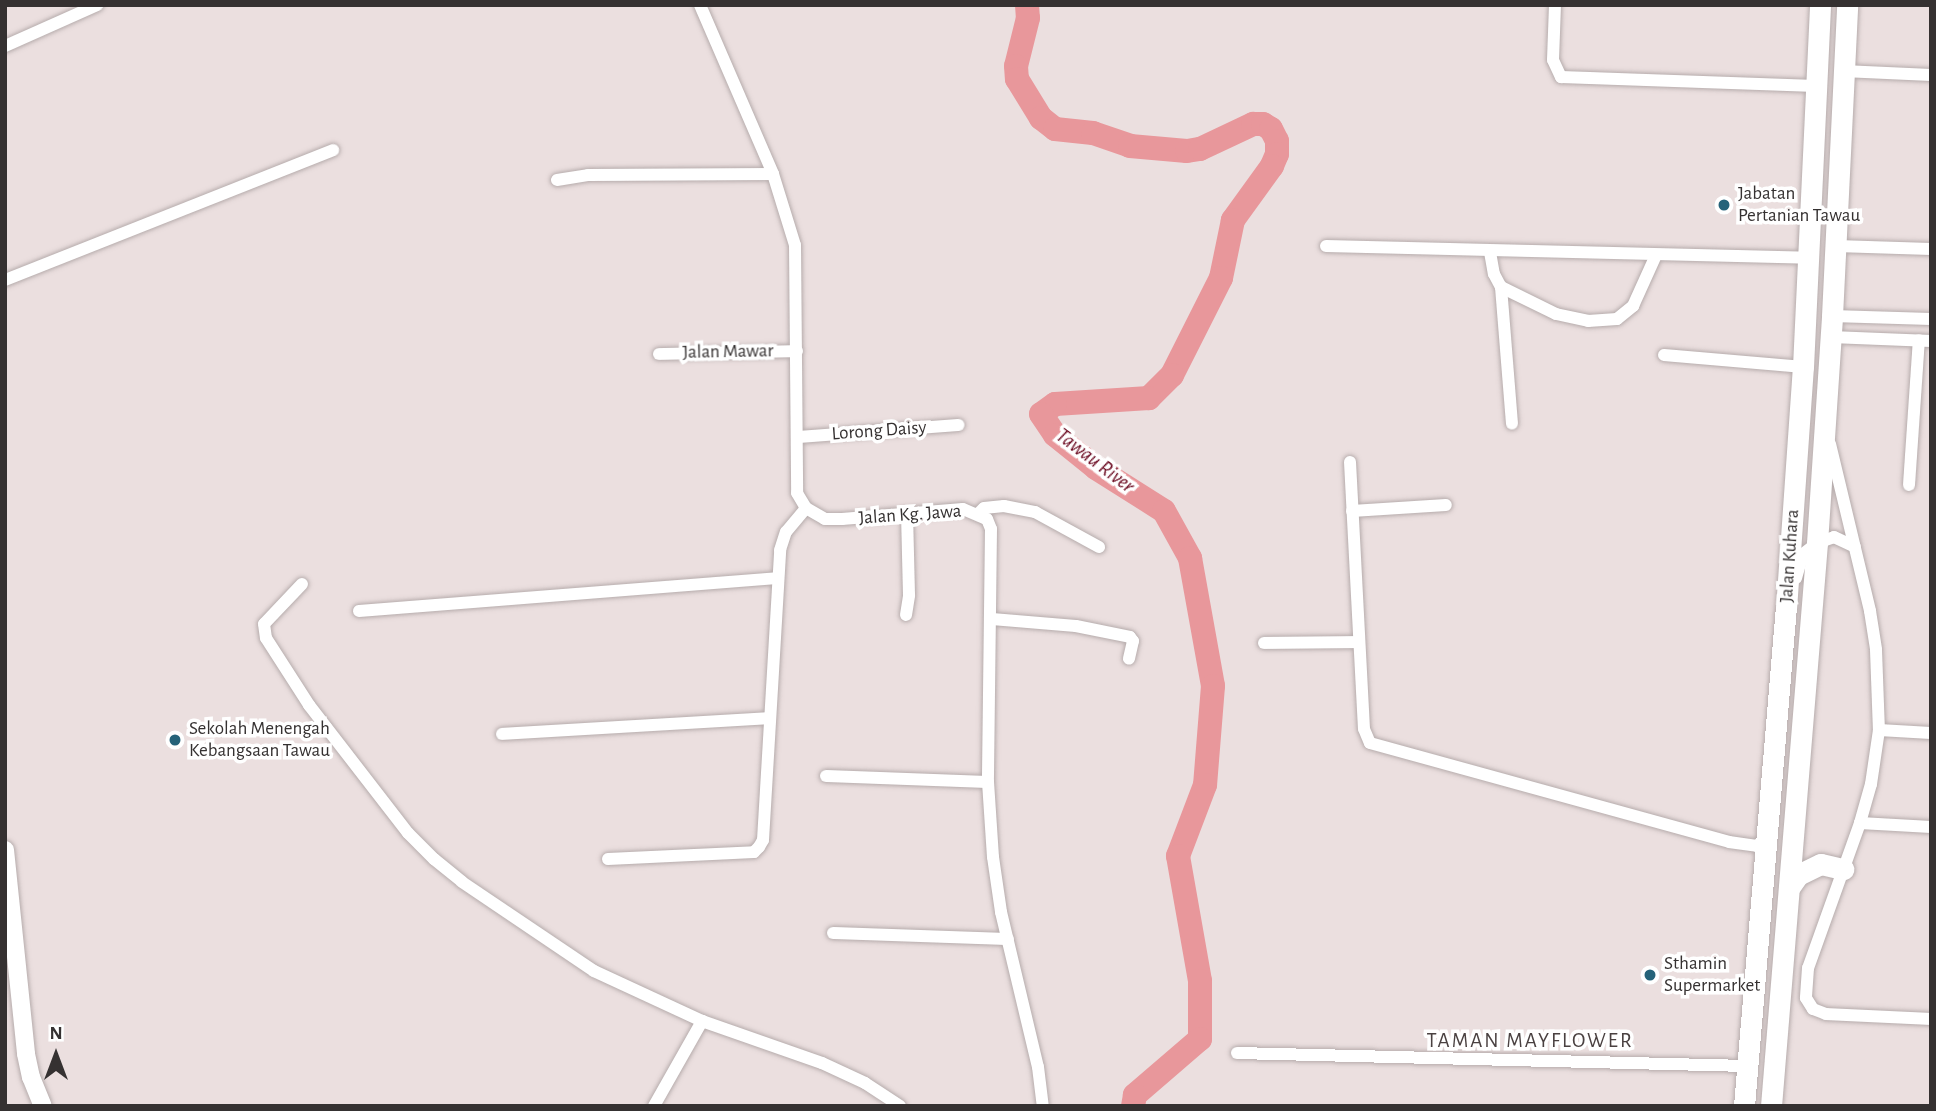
<!DOCTYPE html>
<html>
<head>
<meta charset="utf-8">
<style>
  body { margin:0 }
  #map { position:relative; width:1936px; height:1111px; overflow:hidden; background:#ebdfdf; font-family:"Alegreya Sans",sans-serif }
  div>[style] { position:absolute }
  .river>* { height:24px; margin:-12px; padding:0 12px; transform-origin:12px; border-radius:12px; background:#e8979b }
  .roads { filter:drop-shadow(0 0 2px #b6acac) drop-shadow(0 0 2px #b6acac) }
  .street>* { height:12px; margin:-6px; padding:0 6px; transform-origin:6px; border-radius:6px; background:#fff }
  .secondary>* { height:18px; margin:-9px; padding:0 9px; transform-origin:9px; border-radius:9px; background:#fff }
  .primary>* { height:21px; margin:-10.5px; padding:0 10.5px; transform-origin:10.5px; border-radius:10.5px; background:#fff }
  .dots>* { width:19px; height:19px; translate:-50% -50%; box-sizing:border-box; border:4px solid #fff; border-radius:50% }
  span { translate:-50% -50%; white-space:nowrap; text-align:center; line-height:1.15; -webkit-text-stroke:7px #fff; paint-order:stroke }
  .poi-label { font-size:19px; color:#353131 }
  .left { translate:0 -50%; text-align:left }
  .street-label { font-size:19px; color:#353131 }
  .water-label { font-size:21px; color:#6a081f; font-style:italic }
  .neighbourhood-label { font-size:21px; color:#4a4141; letter-spacing:2px }
  .frame { position:absolute; inset:0; border:7px solid #353131; pointer-events:none }
  .north { position:absolute; left:21px; top:1020px; width:70px; height:70px; -webkit-text-stroke:5px #fff; paint-order:stroke; rotate:0deg; font-size:19px; font-weight:700; line-height:28px; text-align:center; color:#353131 }
  .north::after { content:''; display:block; margin:auto; width:24px; height:32px; background:#353131; clip-path:polygon(50% 0,100% 100%,50% 72%,0 100%) }
</style>
</head>
<body>
<div id="map">
  <div class="river">
    <div style="left:1027px;top:5px;width:13px;rotate:86deg"></div>
    <div style="left:1028px;top:18px;width:49px;rotate:104deg"></div>
    <div style="left:1016px;top:66px;width:13px;rotate:86deg"></div>
    <div style="left:1017px;top:79px;width:46px;rotate:58.4deg"></div>
    <div style="left:1041px;top:118px;width:18px;rotate:38deg"></div>
    <div style="left:1055px;top:129px;width:38px;rotate:6deg"></div>
    <div style="left:1093px;top:133px;width:39px;rotate:19deg"></div>
    <div style="left:1130px;top:146px;width:57px;rotate:5deg"></div>
    <div style="left:1187px;top:151px;width:13px;rotate:-9deg"></div>
    <div style="left:1200px;top:149px;width:59px;rotate:-25.3deg"></div>
    <div style="left:1253px;top:124px;width:10px"></div>
    <div style="left:1263px;top:124px;width:9px;rotate:32deg"></div>
    <div style="left:1271px;top:129px;width:13px;rotate:63deg"></div>
    <div style="left:1277px;top:141px;width:13px;rotate:90deg"></div>
    <div style="left:1277px;top:154px;width:13px;rotate:113deg"></div>
    <div style="left:1272px;top:166px;width:67px;rotate:125.8deg"></div>
    <div style="left:1233px;top:220px;width:59px;rotate:101.7deg"></div>
    <div style="left:1221px;top:278px;width:109px;rotate:116.8deg"></div>
    <div style="left:1172px;top:375px;width:33px;rotate:135deg"></div>
    <div style="left:1149px;top:398px;width:94px;rotate:176.3deg"></div>
    <div style="left:1055px;top:404px;width:17px;rotate:144deg"></div>
    <div style="left:1041px;top:414px;width:25px;rotate:56deg"></div>
    <div style="left:1055px;top:435px;width:53px;rotate:38.8deg"></div>
    <div style="left:1096px;top:468px;width:80px;rotate:32.3deg"></div>
    <div style="left:1164px;top:511px;width:54px;rotate:61deg"></div>
    <div style="left:1190px;top:558px;width:130px;rotate:79.8deg"></div>
    <div style="left:1213px;top:686px;width:99px;rotate:94.6deg"></div>
    <div style="left:1205px;top:785px;width:76px;rotate:110.8deg"></div>
    <div style="left:1178px;top:856px;width:127px;rotate:80deg"></div>
    <div style="left:1200px;top:981px;width:58px;rotate:90deg"></div>
    <div style="left:1200px;top:1039px;width:86px;rotate:139.3deg"></div>
    <div style="left:1135px;top:1095px;width:11px;rotate:100deg"></div>
  </div>
  <div class="roads">
    <div class="street">
      <div style="left:700px;top:5px;width:184px;rotate:66.6deg"></div>
      <div style="left:773px;top:174px;width:74px;rotate:72.8deg"></div>
      <div style="left:795px;top:245px;width:248px;rotate:89.5deg"></div>
      <div style="left:797px;top:493px;width:17px;rotate:59deg"></div>
      <div style="left:806px;top:508px;width:22px;rotate:30deg"></div>
      <div style="left:825px;top:519px;width:17px"></div>
      <div style="left:842px;top:519px;width:121px;rotate:-4.7deg"></div>
      <div style="left:963px;top:509px;width:26px;rotate:23deg"></div>
      <div style="left:987px;top:519px;width:11px;rotate:68deg"></div>
      <div style="left:991px;top:529px;width:253px;rotate:90.7deg"></div>
      <div style="left:988px;top:782px;width:75px;rotate:86.2deg"></div>
      <div style="left:993px;top:857px;width:56px;rotate:81.7deg"></div>
      <div style="left:1001px;top:912px;width:159px;rotate:76.6deg"></div>
      <div style="left:1038px;top:1067px;width:39px;rotate:83deg"></div>
      <div style="left:1555px;top:5px;width:55px;rotate:92.1deg"></div>
      <div style="left:1553px;top:60px;width:19px;rotate:65deg"></div>
      <div style="left:1561px;top:77px;width:255px;rotate:2deg"></div>
      <div style="left:5px;top:46px;width:101px;rotate:-24deg"></div>
      <div style="left:1843px;top:71px;width:88px;rotate:2.6deg"></div>
      <div style="left:557px;top:180px;width:31px;rotate:-9deg"></div>
      <div style="left:588px;top:175px;width:185px;rotate:-0.3deg"></div>
      <div style="left:1326px;top:246px;width:483px;rotate:1.4deg"></div>
      <div style="left:1836px;top:246px;width:95px;rotate:1.8deg"></div>
      <div style="left:1490px;top:252px;width:22px;rotate:80deg"></div>
      <div style="left:1494px;top:274px;width:15px;rotate:62deg"></div>
      <div style="left:1501px;top:287px;width:61px;rotate:26.1deg"></div>
      <div style="left:1556px;top:314px;width:33px;rotate:12deg"></div>
      <div style="left:1588px;top:321px;width:29px;rotate:-4deg"></div>
      <div style="left:1617px;top:319px;width:21px;rotate:-39deg"></div>
      <div style="left:1633px;top:306px;width:56px;rotate:-65.7deg"></div>
      <div style="left:5px;top:280px;width:353px;rotate:-21.6deg"></div>
      <div style="left:1501px;top:287px;width:137px;rotate:85.4deg"></div>
      <div style="left:1832px;top:316px;width:99px;rotate:1.7deg"></div>
      <div style="left:1831px;top:337px;width:100px;rotate:2.3deg"></div>
      <div style="left:659px;top:354px;width:138px;rotate:-1.2deg"></div>
      <div style="left:1664px;top:355px;width:140px;rotate:4.9deg"></div>
      <div style="left:798px;top:437px;width:161px;rotate:-4.3deg"></div>
      <div style="left:1830px;top:444px;width:172px;rotate:76.5deg"></div>
      <div style="left:1870px;top:611px;width:39px;rotate:81deg"></div>
      <div style="left:1876px;top:650px;width:80px;rotate:87.9deg"></div>
      <div style="left:1879px;top:730px;width:55px;rotate:98.4deg"></div>
      <div style="left:1871px;top:784px;width:41px;rotate:105.8deg"></div>
      <div style="left:1860px;top:823px;width:154px;rotate:109.7deg"></div>
      <div style="left:1808px;top:968px;width:30px;rotate:94deg"></div>
      <div style="left:1806px;top:998px;width:13px;rotate:58deg"></div>
      <div style="left:1813px;top:1009px;width:14px;rotate:21deg"></div>
      <div style="left:1826px;top:1014px;width:105px;rotate:2.7deg"></div>
      <div style="left:1350px;top:462px;width:267px;rotate:87deg"></div>
      <div style="left:1364px;top:729px;width:15px;rotate:67deg"></div>
      <div style="left:1370px;top:743px;width:372px;rotate:15.4deg"></div>
      <div style="left:1729px;top:842px;width:28px;rotate:8deg"></div>
      <div style="left:1757px;top:846px;width:15px;rotate:-42deg"></div>
      <div style="left:1909px;top:485px;width:145px;rotate:-86.1deg"></div>
      <div style="left:1352px;top:511px;width:94px;rotate:-3.7deg"></div>
      <div style="left:978px;top:514px;width:8px;rotate:-45deg"></div>
      <div style="left:984px;top:508px;width:20px;rotate:-6deg"></div>
      <div style="left:1004px;top:506px;width:32px;rotate:11deg"></div>
      <div style="left:1035px;top:512px;width:73px;rotate:28.7deg"></div>
      <div style="left:1796px;top:578px;width:25px;rotate:-74deg"></div>
      <div style="left:1803px;top:554px;width:18px;rotate:-38deg"></div>
      <div style="left:1817px;top:543px;width:18px;rotate:-19deg"></div>
      <div style="left:1834px;top:537px;width:23px;rotate:25deg"></div>
      <div style="left:302px;top:584px;width:55px;rotate:133.5deg"></div>
      <div style="left:264px;top:624px;width:14px;rotate:82deg"></div>
      <div style="left:266px;top:638px;width:80px;rotate:57.3deg"></div>
      <div style="left:309px;top:705px;width:162px;rotate:52.3deg"></div>
      <div style="left:408px;top:833px;width:37px;rotate:45deg"></div>
      <div style="left:434px;top:859px;width:36px;rotate:39deg"></div>
      <div style="left:462px;top:882px;width:159px;rotate:34deg"></div>
      <div style="left:594px;top:971px;width:119px;rotate:24.8deg"></div>
      <div style="left:702px;top:1021px;width:127px;rotate:19.3deg"></div>
      <div style="left:822px;top:1063px;width:47px;rotate:24.9deg"></div>
      <div style="left:865px;top:1083px;width:42px;rotate:33.3deg"></div>
      <div style="left:359px;top:611px;width:419px;rotate:-4.5deg"></div>
      <div style="left:906px;top:615px;width:20px;rotate:-81deg"></div>
      <div style="left:909px;top:595px;width:82px;rotate:-91.4deg"></div>
      <div style="left:992px;top:619px;width:84px;rotate:4.8deg"></div>
      <div style="left:1076px;top:626px;width:55px;rotate:11.5deg"></div>
      <div style="left:1130px;top:637px;width:5px;rotate:53deg"></div>
      <div style="left:1133px;top:641px;width:18px;rotate:103deg"></div>
      <div style="left:1264px;top:643px;width:94px;rotate:-0.6deg"></div>
      <div style="left:1879px;top:730px;width:52px;rotate:3.3deg"></div>
      <div style="left:502px;top:734px;width:268px;rotate:-3.4deg"></div>
      <div style="left:826px;top:776px;width:162px;rotate:2.1deg"></div>
      <div style="left:1860px;top:823px;width:71px;rotate:3.2deg"></div>
      <div style="left:608px;top:859px;width:146px;rotate:-2.7deg"></div>
      <div style="left:754px;top:852px;width:7px;rotate:-45deg"></div>
      <div style="left:759px;top:847px;width:8px;rotate:-60deg"></div>
      <div style="left:763px;top:840px;width:290px;rotate:-86.6deg"></div>
      <div style="left:780px;top:550px;width:19px;rotate:-72deg"></div>
      <div style="left:786px;top:532px;width:31px;rotate:-50deg"></div>
      <div style="left:833px;top:933px;width:175px;rotate:2deg"></div>
      <div style="left:1237px;top:1053px;width:510px;rotate:1.46deg"></div>
      <div style="left:654px;top:1106px;width:98px;rotate:-60.5deg"></div>
    </div>
    <div class="secondary">
      <div style="left:5px;top:850px;width:205px;rotate:84.1deg"></div>
      <div style="left:26px;top:1054px;width:24px;rotate:78deg"></div>
      <div style="left:31px;top:1077px;width:31px;rotate:68deg"></div>
    </div>
    <div class="primary">
      <div style="left:1789px;top:888px;width:16px;rotate:-55deg"></div>
      <div style="left:1798px;top:875px;width:25px;rotate:-26deg"></div>
      <div style="left:1821px;top:864px;width:23px;rotate:13deg"></div>
      <div style="left:1744px;top:1106px;width:499px;rotate:-85.2deg"></div>
      <div style="left:1786px;top:609px;width:243px;rotate:-86deg"></div>
      <div style="left:1803px;top:367px;width:362px;rotate:-87.3deg"></div>
      <div style="left:1771px;top:1106px;width:565px;rotate:-85.33deg"></div>
      <div style="left:1817px;top:543px;width:227px;rotate:-86.2deg"></div>
      <div style="left:1832px;top:316px;width:311px;rotate:-87.2deg"></div>
    </div>
  </div>
  <div class="dots">
    <div style="left:1724px;top:205px;background:#256279"></div>
    <div style="left:175px;top:740px;background:#256279"></div>
    <div style="left:1650px;top:975px;background:#256279"></div>
  </div>
  <div class="poi-label">
    <span class="left" style="left:1738px;top:205px">Jabatan<br>Pertanian Tawau</span>
    <span class="left" style="left:189px;top:740px">Sekolah Menengah<br>Kebangsaan Tawau</span>
    <span class="left" style="left:1664px;top:975px">Sthamin<br>Supermarket</span>
  </div>
  <div class="street-label">
    <span style="left:728px;top:352px;rotate:-1deg">Jalan Mawar</span>
    <span style="left:879px;top:431px;rotate:-4deg">Lorong Daisy</span>
    <span style="left:910px;top:515px;rotate:-4deg">Jalan Kg. Jawa</span>
    <span style="left:1790px;top:556px;rotate:-86deg">Jalan Kuhara</span>
  </div>
  <div class="water-label">
    <span style="left:1095px;top:461px;rotate:37deg">Tawau River</span>
  </div>
  <div class="neighbourhood-label">
    <span style="left:1530px;top:1041px">TAMAN MAYFLOWER</span>
  </div>
  <div class="frame"></div>
  <div class="north">N</div>
</div>
</body>
</html>
